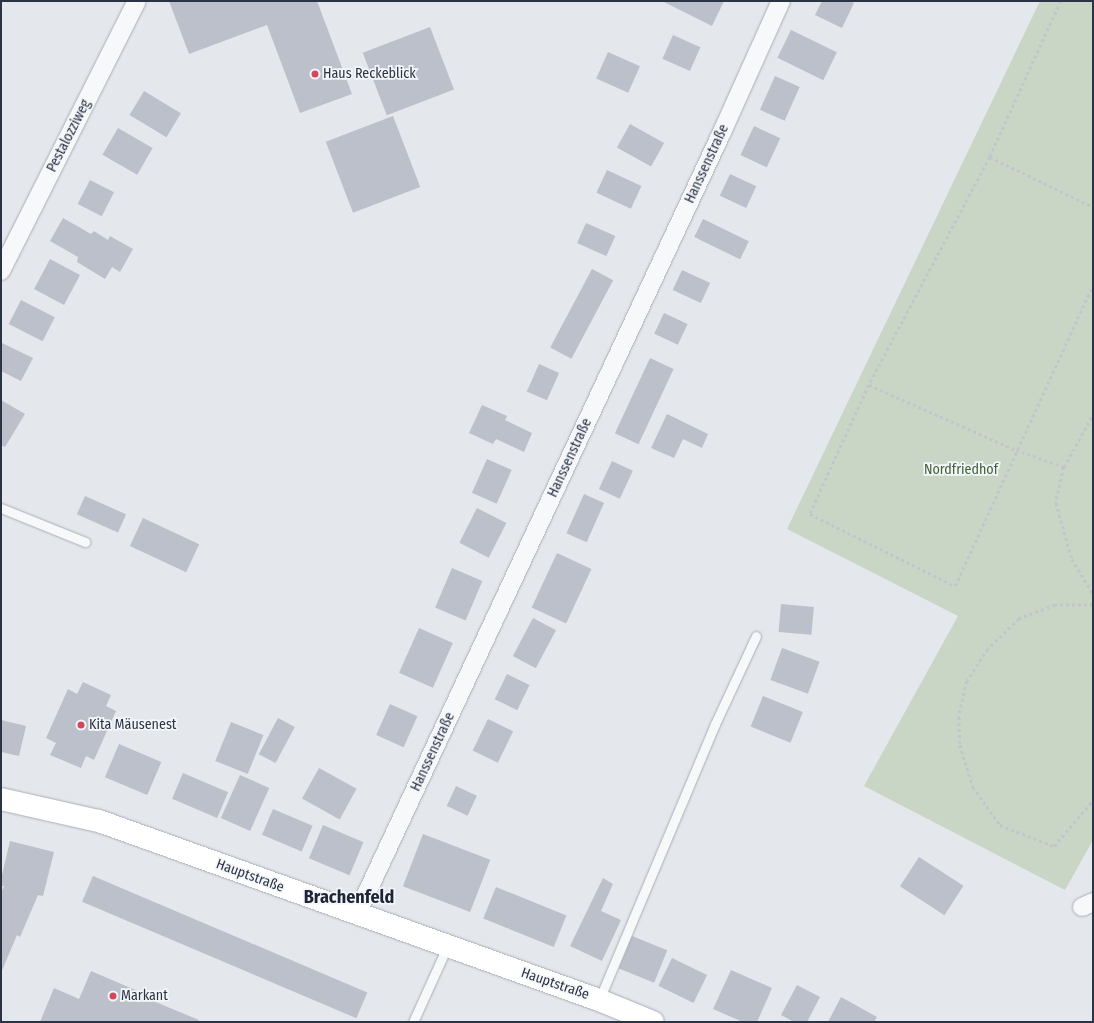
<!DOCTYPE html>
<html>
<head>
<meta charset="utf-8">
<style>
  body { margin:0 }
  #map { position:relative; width:1094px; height:1023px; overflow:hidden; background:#e4e7ec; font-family:"Fira Sans Condensed",sans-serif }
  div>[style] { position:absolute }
  .green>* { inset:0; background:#c9d6c5 }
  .building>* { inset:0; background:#bbc0ca; transform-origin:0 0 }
  .path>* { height:2.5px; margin-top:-1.25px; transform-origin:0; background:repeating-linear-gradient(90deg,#c2c5cb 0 3px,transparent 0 6px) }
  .roads { filter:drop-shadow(0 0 1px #a9aeb7) drop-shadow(0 0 1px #a9aeb7) }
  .lane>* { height:9px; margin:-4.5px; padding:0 4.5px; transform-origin:4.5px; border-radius:4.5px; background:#f7f8fa }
  .street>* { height:18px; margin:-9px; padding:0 9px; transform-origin:9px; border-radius:9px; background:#f7f8fa }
  .secondary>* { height:22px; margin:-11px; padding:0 11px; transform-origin:11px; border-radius:11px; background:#fff }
  .dots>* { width:11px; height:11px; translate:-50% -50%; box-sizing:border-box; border:2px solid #f4f6f9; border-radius:50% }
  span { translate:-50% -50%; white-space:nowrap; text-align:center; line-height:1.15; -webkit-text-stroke:3.5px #f4f6f9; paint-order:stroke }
  .poi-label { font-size:14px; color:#2b3445 }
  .left { translate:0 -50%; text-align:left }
  .street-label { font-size:14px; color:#2b3445 }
  .park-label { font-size:14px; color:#3f6138 }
  .district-label { font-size:18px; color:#1d2536; font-weight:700 }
  .frame { position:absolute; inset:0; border:2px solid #2b3445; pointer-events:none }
</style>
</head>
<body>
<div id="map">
  <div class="green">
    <div style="clip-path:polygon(1040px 1px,1093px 1px,1093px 840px,1065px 890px,864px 786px,958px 616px,787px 529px)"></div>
  </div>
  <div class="building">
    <div style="clip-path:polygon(169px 1px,317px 1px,352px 94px,300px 113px,267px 25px,189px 54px)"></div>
    <div style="clip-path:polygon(665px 1px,724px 1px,712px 26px,664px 2px)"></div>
    <div style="clip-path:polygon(822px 1px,849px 1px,854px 3px,842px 28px,815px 15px)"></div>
    <div style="left:430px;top:27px;width:67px;height:72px;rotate:69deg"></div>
    <div style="left:791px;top:30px;width:51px;height:31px;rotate:26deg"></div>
    <div style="left:673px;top:35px;width:30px;height:26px;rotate:24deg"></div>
    <div style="left:608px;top:52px;width:35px;height:29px;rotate:24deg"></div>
    <div style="left:775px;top:76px;width:27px;height:37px;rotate:24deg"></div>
    <div style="left:144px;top:91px;width:43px;height:28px;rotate:31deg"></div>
    <div style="left:393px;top:116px;width:76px;height:72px;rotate:69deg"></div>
    <div style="left:630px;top:124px;width:39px;height:27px;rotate:29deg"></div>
    <div style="left:754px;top:126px;width:29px;height:32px;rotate:25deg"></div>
    <div style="left:118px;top:128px;width:40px;height:31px;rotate:30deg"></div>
    <div style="left:607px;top:170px;width:38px;height:25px;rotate:25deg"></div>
    <div style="left:730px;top:174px;width:29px;height:24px;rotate:25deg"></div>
    <div style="left:90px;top:180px;width:27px;height:27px;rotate:27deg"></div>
    <div style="clip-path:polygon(63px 218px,91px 234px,94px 231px,108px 240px,110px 236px,133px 249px,120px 272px,112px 267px,105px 279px,77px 262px,78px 257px,50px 241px)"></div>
    <div style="left:703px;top:219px;width:51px;height:20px;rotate:26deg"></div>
    <div style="left:586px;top:223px;width:32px;height:22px;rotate:24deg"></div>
    <div style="left:50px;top:259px;width:34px;height:34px;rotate:28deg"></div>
    <div style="left:592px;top:269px;width:24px;height:89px;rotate:28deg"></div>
    <div style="left:682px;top:270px;width:31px;height:22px;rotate:25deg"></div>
    <div style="left:21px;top:300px;width:38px;height:27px;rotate:27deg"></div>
    <div style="left:664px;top:313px;width:26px;height:23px;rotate:25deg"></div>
    <div style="clip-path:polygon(2px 343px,33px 358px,21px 381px,1px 371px)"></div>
    <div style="left:650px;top:358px;width:26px;height:83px;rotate:25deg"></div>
    <div style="left:539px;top:364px;width:22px;height:30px;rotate:24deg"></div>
    <div style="clip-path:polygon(1px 400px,25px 414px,5px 447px,1px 445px)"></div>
    <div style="clip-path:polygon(482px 405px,507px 416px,505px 420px,532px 433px,524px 452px,496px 439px,493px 444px,469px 433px)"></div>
    <div style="clip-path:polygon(667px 414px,708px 434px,702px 448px,683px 439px,674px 458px,651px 448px)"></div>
    <div style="left:487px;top:459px;width:27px;height:37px;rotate:24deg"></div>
    <div style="left:612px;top:461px;width:23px;height:31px;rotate:25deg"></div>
    <div style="left:584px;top:494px;width:22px;height:43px;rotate:24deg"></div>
    <div style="left:85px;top:496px;width:45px;height:20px;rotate:24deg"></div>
    <div style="left:477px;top:508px;width:33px;height:39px;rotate:27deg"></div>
    <div style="left:143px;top:518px;width:62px;height:31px;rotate:25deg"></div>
    <div style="left:557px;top:553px;width:38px;height:60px;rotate:25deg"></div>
    <div style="left:452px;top:568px;width:33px;height:43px;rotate:23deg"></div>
    <div style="left:781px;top:604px;width:33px;height:28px;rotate:5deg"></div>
    <div style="left:533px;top:618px;width:26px;height:43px;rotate:28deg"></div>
    <div style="left:419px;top:628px;width:37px;height:49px;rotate:24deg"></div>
    <div style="left:782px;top:648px;width:40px;height:34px;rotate:20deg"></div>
    <div style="left:507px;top:674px;width:25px;height:28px;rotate:26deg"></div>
    <div style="clip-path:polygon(83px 682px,111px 695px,106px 706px,116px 711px,94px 760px,86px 756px,81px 768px,50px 755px,56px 743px,46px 738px,68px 689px,77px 694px)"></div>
    <div style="left:763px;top:696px;width:43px;height:33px;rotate:22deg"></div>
    <div style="left:390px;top:704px;width:30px;height:34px;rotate:24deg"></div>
    <div style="left:278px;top:718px;width:19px;height:41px;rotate:28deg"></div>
    <div style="left:488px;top:719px;width:28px;height:35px;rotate:26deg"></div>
    <div style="clip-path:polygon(1px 720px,26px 726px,19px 756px,1px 752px)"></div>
    <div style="left:231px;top:722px;width:35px;height:42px;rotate:22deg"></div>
    <div style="left:119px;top:744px;width:46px;height:36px;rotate:23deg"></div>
    <div style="left:319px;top:768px;width:43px;height:35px;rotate:29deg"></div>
    <div style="left:183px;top:773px;width:49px;height:28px;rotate:23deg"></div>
    <div style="left:240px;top:775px;width:32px;height:47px;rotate:24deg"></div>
    <div style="left:456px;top:786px;width:23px;height:22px;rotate:25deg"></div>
    <div style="left:273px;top:809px;width:43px;height:28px;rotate:23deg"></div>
    <div style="left:323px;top:825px;width:44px;height:36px;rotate:23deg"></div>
    <div style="left:423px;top:834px;width:72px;height:56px;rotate:21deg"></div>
    <div style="clip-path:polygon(10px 841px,54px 852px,43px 896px,38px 895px,20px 937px,17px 935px,1px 973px,1px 893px,4px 886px,1px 886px,1px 879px)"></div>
    <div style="left:919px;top:857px;width:53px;height:35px;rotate:33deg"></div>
    <div style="left:93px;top:876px;width:298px;height:28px;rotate:23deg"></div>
    <div style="clip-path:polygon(603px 878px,613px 884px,601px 911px,621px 920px,602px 961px,570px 946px)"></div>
    <div style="left:496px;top:887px;width:76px;height:34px;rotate:22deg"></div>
    <div style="left:632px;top:936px;width:38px;height:35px;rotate:22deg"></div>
    <div style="left:672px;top:958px;width:39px;height:31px;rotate:26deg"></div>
    <div style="clip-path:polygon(731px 970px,772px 988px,757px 1022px,743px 1022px,713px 1009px)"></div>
    <div style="clip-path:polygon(91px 971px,147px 995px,146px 998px,199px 1020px,198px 1022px,40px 1022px,54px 988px,79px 999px)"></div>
    <div style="clip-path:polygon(797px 985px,820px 997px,807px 1022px,794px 1022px,781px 1015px)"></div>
    <div style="clip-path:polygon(841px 997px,877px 1017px,874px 1022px,828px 1022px)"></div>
  </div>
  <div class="path">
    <div style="left:1061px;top:1px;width:171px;rotate:114.5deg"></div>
    <div style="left:990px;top:157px;width:258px;rotate:118deg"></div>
    <div style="left:869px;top:385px;width:142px;rotate:114.6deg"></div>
    <div style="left:810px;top:514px;width:162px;rotate:26.4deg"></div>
    <div style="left:955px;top:586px;width:331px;rotate:-65.4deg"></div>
    <div style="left:990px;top:157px;width:114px;rotate:25.9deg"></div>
    <div style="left:869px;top:385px;width:161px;rotate:23.9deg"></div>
    <div style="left:1016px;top:450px;width:51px;rotate:19.5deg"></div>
    <div style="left:1064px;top:467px;width:37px;rotate:103deg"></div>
    <div style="left:1056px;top:503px;width:58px;rotate:74.1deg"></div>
    <div style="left:1072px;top:559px;width:41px;rotate:59deg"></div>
    <div style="left:1064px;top:467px;width:60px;rotate:-61.3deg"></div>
    <div style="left:1093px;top:605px;width:38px;rotate:180deg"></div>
    <div style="left:1055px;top:605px;width:39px;rotate:159deg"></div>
    <div style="left:1019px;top:619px;width:43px;rotate:135.9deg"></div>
    <div style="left:988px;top:649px;width:38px;rotate:123deg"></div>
    <div style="left:967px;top:681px;width:37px;rotate:103deg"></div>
    <div style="left:959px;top:717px;width:28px;rotate:88deg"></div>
    <div style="left:960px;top:745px;width:44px;rotate:72.8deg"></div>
    <div style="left:973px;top:787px;width:47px;rotate:54.6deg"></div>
    <div style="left:1000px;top:825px;width:58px;rotate:21.3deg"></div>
    <div style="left:1054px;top:846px;width:60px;rotate:-49.7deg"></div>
  </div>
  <div class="roads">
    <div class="lane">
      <div style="left:1px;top:508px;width:91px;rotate:22deg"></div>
      <div style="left:599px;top:1000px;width:299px;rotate:-67.2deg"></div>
      <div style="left:715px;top:724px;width:97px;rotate:-65deg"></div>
      <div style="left:413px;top:1022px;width:82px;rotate:-65.6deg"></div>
    </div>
    <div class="street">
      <div style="left:1px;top:271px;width:302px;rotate:-63.3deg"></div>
      <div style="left:1082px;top:907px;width:12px;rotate:-24deg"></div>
      <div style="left:357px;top:914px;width:863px;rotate:-64.98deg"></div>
      <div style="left:722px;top:132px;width:144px;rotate:-65.8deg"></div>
    </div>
    <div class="secondary">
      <div style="left:1px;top:799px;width:100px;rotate:12.7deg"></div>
      <div style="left:99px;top:821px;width:531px;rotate:19.7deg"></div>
      <div style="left:599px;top:1000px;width:58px;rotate:22.2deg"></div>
    </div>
  </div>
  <div class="dots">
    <div style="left:315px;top:74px;background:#d1495b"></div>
    <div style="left:81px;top:725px;background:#d1495b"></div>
    <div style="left:113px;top:996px;background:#d1495b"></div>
  </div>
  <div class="poi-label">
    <span class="left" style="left:323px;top:74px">Haus Reckeblick</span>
    <span class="left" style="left:89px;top:725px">Kita Mäusenest</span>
    <span class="left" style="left:121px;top:996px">Markant</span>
  </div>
  <div class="street-label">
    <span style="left:69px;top:136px;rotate:-63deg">Pestalozziweg</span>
    <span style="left:707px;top:164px;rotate:-65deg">Hanssenstraße</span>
    <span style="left:570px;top:458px;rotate:-65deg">Hanssenstraße</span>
    <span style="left:433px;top:752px;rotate:-65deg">Hanssenstraße</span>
    <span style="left:250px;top:876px;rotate:20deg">Hauptstraße</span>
    <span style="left:555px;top:984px;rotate:19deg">Hauptstraße</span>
  </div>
  <div class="park-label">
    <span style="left:961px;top:470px">Nordfriedhof</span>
  </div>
  <div class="district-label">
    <span style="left:349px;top:897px">Brachenfeld</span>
  </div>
  <div class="frame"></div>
</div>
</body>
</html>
